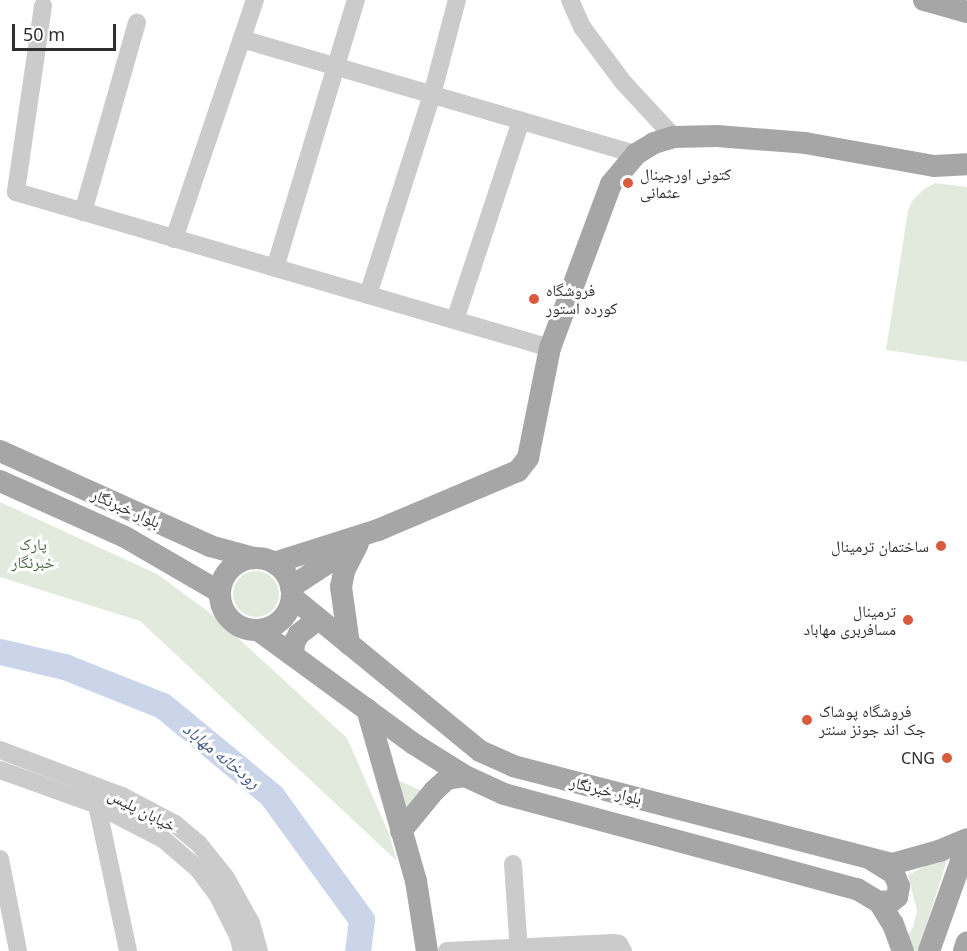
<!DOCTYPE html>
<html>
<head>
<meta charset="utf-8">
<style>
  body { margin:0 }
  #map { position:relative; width:967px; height:951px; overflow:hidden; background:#fff; font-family:"Noto Sans","Noto Naskh Arabic",sans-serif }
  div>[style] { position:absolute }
  .green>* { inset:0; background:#e1eadd }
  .round { border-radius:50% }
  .river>* { height:26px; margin:-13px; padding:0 13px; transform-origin:13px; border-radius:13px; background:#cad5e9 }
  .minor>* { height:18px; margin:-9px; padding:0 9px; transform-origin:9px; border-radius:9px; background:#cbcbcb }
  .major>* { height:22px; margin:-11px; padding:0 11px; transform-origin:11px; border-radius:11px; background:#a6a6a6 }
  .major>.ring { margin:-11px; padding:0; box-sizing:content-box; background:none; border:22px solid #a6a6a6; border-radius:50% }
  .dots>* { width:16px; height:16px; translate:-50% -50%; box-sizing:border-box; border:3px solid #fff; border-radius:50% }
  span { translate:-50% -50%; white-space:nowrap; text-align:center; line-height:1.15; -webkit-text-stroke:6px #fff; paint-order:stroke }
  .poi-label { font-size:16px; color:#2e2e2e }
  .left { translate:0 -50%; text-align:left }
  .right { translate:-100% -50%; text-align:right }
  .street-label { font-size:16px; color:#2e2e2e }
  .park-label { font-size:16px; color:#47673f }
  .water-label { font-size:18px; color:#425b8a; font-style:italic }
  .scale { position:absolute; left:12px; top:24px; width:104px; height:27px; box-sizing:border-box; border:3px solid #2e2e2e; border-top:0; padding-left:8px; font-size:18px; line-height:21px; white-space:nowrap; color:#2e2e2e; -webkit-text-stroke:4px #fff; paint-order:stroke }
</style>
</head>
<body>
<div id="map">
  <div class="green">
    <div style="clip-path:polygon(935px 183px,967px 187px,967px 362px,886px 350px,908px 211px,912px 201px,924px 189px)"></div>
    <div style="clip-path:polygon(0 502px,157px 574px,214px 616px,347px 738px,389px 834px,397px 861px,140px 621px,0 577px)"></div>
    <div class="round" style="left:233px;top:571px;width:46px;height:46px"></div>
    <div style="clip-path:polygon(391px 777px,426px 793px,403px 818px)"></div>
    <div style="clip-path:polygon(949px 854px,918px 951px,909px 951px,906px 938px,913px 927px,917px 911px,908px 875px)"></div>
  </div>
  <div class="river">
    <div style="left:0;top:652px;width:67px;rotate:13deg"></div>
    <div style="left:65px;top:667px;width:105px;rotate:21.7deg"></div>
    <div style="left:163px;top:706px;width:141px;rotate:39.5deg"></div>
    <div style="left:272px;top:796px;width:153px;rotate:54deg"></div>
    <div style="left:362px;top:920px;width:31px;rotate:97deg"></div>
  </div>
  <div class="minor">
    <div style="left:570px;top:0;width:30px;rotate:66deg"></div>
    <div style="left:582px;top:27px;width:69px;rotate:53.3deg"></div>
    <div style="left:623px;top:82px;width:75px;rotate:47.2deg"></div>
    <div style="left:43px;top:6px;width:188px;rotate:98.3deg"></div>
    <div style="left:16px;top:192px;width:556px;rotate:16.28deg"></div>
    <div style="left:242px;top:39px;width:410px;rotate:16.3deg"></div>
    <div style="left:83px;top:212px;width:197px;rotate:-74.1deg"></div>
    <div style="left:174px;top:239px;width:252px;rotate:-71.3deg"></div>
    <div style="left:275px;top:268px;width:280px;rotate:-73.2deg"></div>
    <div style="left:368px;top:295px;width:210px;rotate:-72.3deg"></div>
    <div style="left:432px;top:95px;width:98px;rotate:-75.3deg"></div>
    <div style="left:455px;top:320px;width:210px;rotate:-71.7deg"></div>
    <div style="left:0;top:750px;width:130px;rotate:20.7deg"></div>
    <div style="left:122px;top:796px;width:60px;rotate:27.8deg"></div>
    <div style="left:175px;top:824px;width:31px;rotate:40deg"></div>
    <div style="left:199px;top:844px;width:43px;rotate:51.5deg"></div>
    <div style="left:226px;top:878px;width:51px;rotate:60.9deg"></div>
    <div style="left:251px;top:923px;width:29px;rotate:74deg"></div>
    <div style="left:0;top:770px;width:103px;rotate:19.8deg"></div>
    <div style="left:97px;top:805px;width:74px;rotate:27.3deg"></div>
    <div style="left:163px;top:839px;width:46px;rotate:40.6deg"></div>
    <div style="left:198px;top:869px;width:31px;rotate:53deg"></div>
    <div style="left:217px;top:894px;width:47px;rotate:63.4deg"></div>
    <div style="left:238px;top:936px;width:16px;rotate:75deg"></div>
    <div style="left:97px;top:805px;width:149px;rotate:78deg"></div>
    <div style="left:0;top:859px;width:94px;rotate:78.9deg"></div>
    <div style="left:513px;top:864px;width:87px;rotate:86.1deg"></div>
    <div style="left:447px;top:951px;width:166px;rotate:-2.8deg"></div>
    <div style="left:613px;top:943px;width:6px;rotate:9deg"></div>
    <div style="left:619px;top:944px;width:8px;rotate:60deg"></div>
  </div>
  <div class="major">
    <div style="left:924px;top:0;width:45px;rotate:15.6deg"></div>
    <div style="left:0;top:451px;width:230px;rotate:24.3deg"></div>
    <div style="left:210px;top:546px;width:46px;rotate:15.3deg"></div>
    <div style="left:0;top:481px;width:137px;rotate:24.1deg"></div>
    <div style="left:125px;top:537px;width:110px;rotate:30.1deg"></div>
    <div class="ring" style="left:220px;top:558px;width:50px;height:50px"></div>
    <div style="left:274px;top:563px;width:109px;rotate:-17.6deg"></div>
    <div style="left:378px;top:530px;width:152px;rotate:-22.9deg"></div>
    <div style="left:518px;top:471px;width:16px;rotate:-52deg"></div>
    <div style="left:528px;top:458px;width:112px;rotate:-78.7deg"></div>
    <div style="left:550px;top:348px;width:175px;rotate:-69.6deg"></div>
    <div style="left:611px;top:184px;width:39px;rotate:-50deg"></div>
    <div style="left:636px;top:154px;width:21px;rotate:-31deg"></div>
    <div style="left:654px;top:143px;width:21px;rotate:-17deg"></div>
    <div style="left:674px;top:137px;width:43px;rotate:-1.3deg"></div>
    <div style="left:717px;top:136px;width:88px;rotate:4.5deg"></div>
    <div style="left:805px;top:143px;width:131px;rotate:10.1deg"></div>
    <div style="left:934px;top:166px;width:33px;rotate:-3deg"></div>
    <div style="left:291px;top:587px;width:75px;rotate:-33.1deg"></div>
    <div style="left:292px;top:597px;width:243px;rotate:39.3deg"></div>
    <div style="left:480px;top:751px;width:36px;rotate:24deg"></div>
    <div style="left:513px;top:766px;width:391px;rotate:14.5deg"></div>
    <div style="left:892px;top:864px;width:49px;rotate:-15.5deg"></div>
    <div style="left:939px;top:851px;width:30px;rotate:-23deg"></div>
    <div style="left:258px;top:630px;width:193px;rotate:36.2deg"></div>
    <div style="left:414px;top:744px;width:60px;rotate:32.1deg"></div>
    <div style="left:465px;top:776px;width:43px;rotate:24.8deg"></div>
    <div style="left:504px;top:794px;width:366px;rotate:15.1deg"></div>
    <div style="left:857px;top:889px;width:26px;rotate:31deg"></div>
    <div style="left:879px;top:902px;width:26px;rotate:58deg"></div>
    <div style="left:893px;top:924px;width:29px;rotate:70deg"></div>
    <div style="left:349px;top:644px;width:58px;rotate:-98deg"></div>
    <div style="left:341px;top:587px;width:16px;rotate:-79deg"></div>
    <div style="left:344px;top:571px;width:31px;rotate:-63deg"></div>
    <div style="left:293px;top:655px;width:12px;rotate:-85deg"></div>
    <div style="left:294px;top:643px;width:10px;rotate:-61deg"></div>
    <div style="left:299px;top:634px;width:24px;rotate:-38deg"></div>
    <div style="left:367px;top:709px;width:179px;rotate:74.1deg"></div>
    <div style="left:416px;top:881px;width:71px;rotate:81.1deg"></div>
    <div style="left:401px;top:831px;width:52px;rotate:-50.5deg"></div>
    <div style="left:434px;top:791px;width:18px;rotate:-43deg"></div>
    <div style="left:447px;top:779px;width:18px;rotate:-9deg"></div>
    <div style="left:872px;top:860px;width:26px;rotate:32deg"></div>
    <div style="left:894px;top:874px;width:13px;rotate:67deg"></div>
    <div style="left:899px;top:886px;width:11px;rotate:100deg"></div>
    <div style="left:897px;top:897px;width:6px;rotate:141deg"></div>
    <div style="left:892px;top:901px;width:13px;rotate:176deg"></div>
    <div style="left:929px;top:951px;width:114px;rotate:-70.4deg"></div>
    <div style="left:964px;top:951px;width:9px;rotate:-72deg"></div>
  </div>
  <div class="dots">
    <div style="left:628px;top:183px;background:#d95a3c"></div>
    <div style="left:534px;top:299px;background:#d95a3c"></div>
    <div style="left:941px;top:546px;background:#d95a3c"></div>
    <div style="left:908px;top:620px;background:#d95a3c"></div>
    <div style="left:807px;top:720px;background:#d95a3c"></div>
    <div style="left:947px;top:758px;background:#d95a3c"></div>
  </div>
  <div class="poi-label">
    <span class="left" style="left:640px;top:183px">کتونی اورجینال<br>عثمانی</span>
    <span class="left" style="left:546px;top:299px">فروشگاه<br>کورده استور</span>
    <span class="right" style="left:929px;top:546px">ساختمان ترمینال</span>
    <span class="right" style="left:896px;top:620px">ترمینال<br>مسافربری مهاباد</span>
    <span class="left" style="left:819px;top:720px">فروشگاه پوشاک<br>جک اند جونز سنتر</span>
    <span class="right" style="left:935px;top:758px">CNG</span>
  </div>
  <div class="street-label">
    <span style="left:126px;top:508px;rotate:24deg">بلوار خبرنگار</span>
    <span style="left:606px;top:790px;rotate:14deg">بلوار خبرنگار</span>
    <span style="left:142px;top:810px;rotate:27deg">خیابان پلیس</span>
  </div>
  <div class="park-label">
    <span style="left:33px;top:553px">پارک<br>خبرنگار</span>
  </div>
  <div class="water-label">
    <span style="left:222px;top:755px;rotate:39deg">رودخانه مهاباد</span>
  </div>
  <div class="scale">50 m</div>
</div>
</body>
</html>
